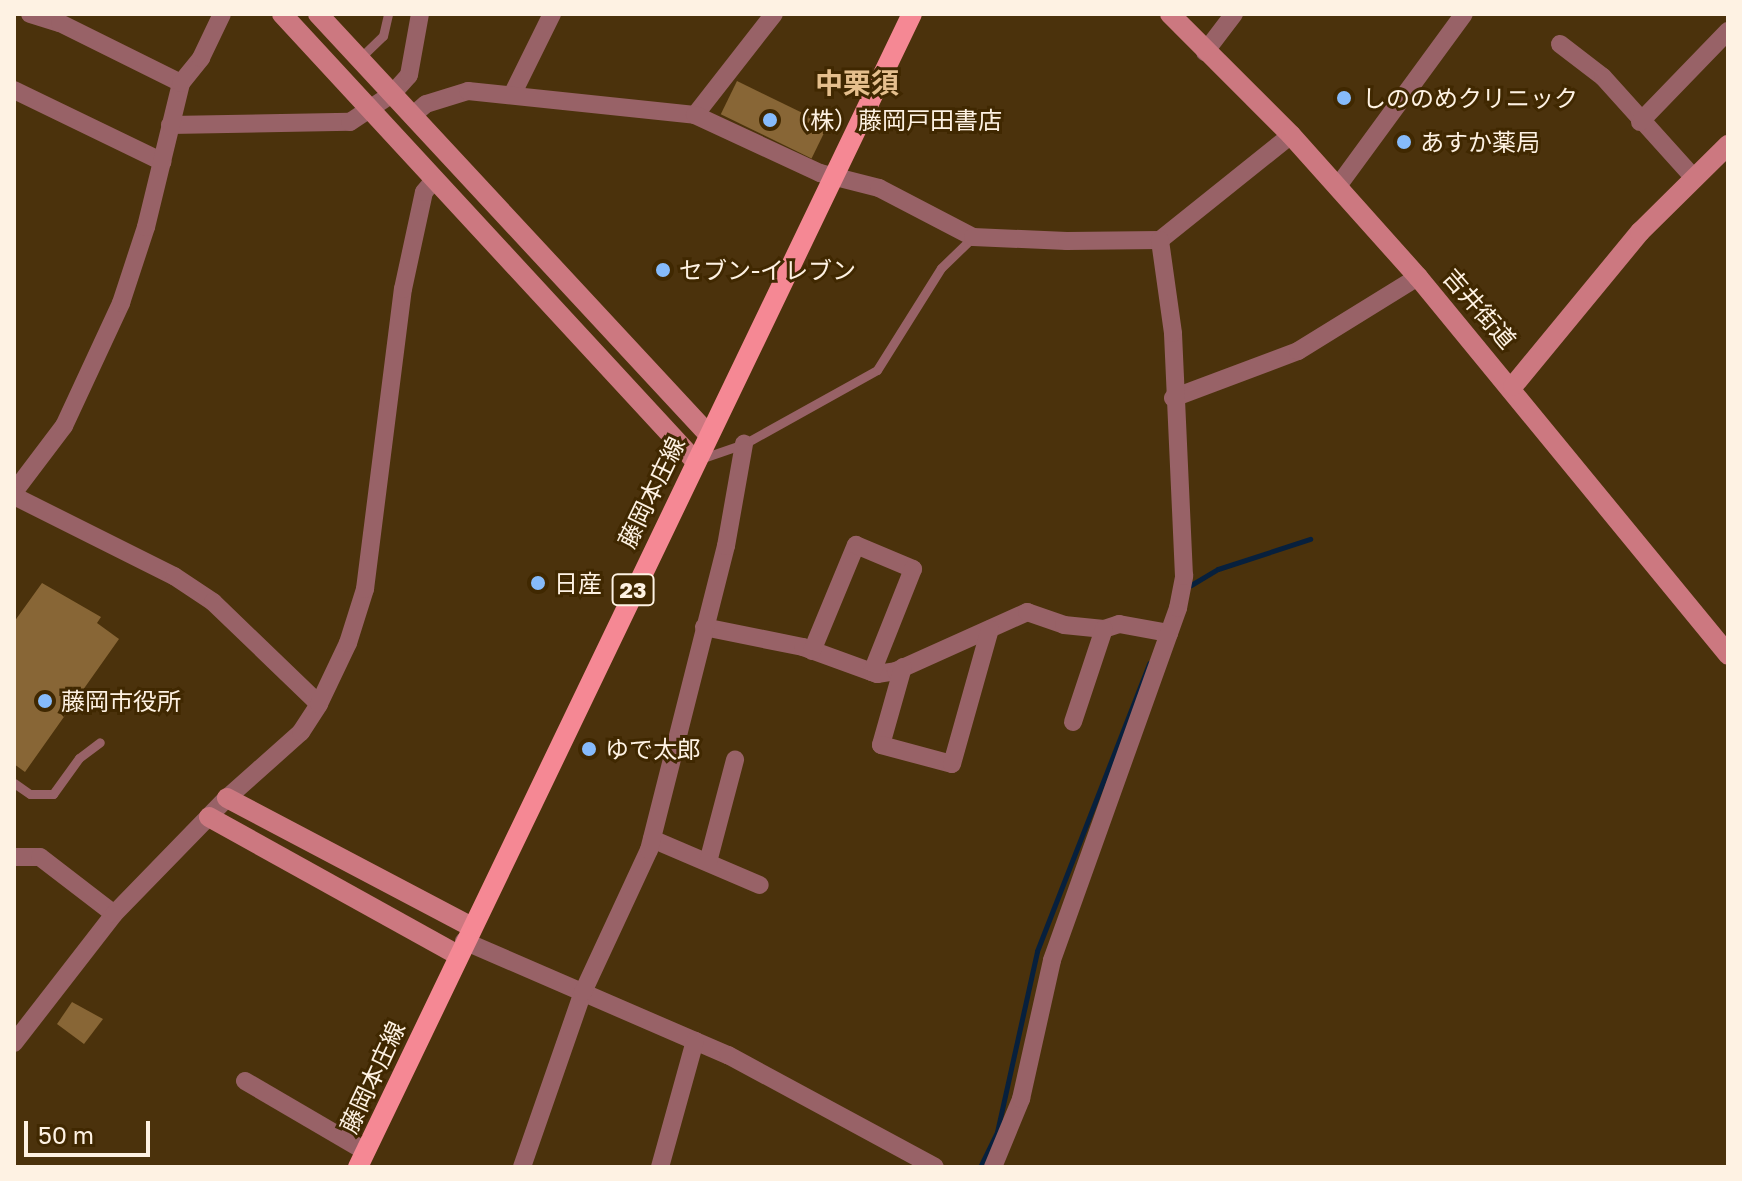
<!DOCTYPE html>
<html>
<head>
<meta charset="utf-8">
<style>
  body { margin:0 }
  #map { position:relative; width:1742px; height:1181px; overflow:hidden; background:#4b320c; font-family:"Golos Text","Noto Sans JP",sans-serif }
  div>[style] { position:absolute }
  .stream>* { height:5px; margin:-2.5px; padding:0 2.5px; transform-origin:2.5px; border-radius:2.5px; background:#07203d }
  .building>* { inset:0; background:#886636; transform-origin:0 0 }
  .lane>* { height:9px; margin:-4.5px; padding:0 4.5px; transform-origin:4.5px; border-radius:4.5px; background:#986267 }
  .street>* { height:18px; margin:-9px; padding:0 9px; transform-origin:9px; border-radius:9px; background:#986267 }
  .secondary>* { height:20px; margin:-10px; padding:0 10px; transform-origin:10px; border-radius:10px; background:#cc7880 }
  .primary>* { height:20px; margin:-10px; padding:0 10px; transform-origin:10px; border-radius:10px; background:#f58894 }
  .dots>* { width:22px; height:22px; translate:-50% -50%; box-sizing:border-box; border:4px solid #402801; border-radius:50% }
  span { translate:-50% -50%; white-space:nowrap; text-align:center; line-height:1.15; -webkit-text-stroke:6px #402801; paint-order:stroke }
  .shield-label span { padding:2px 6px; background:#402801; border:2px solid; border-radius:6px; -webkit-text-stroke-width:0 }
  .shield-label { font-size:22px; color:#fef2e3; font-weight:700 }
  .poi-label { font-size:24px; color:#fef2e3 }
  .left { translate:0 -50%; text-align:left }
  .street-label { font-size:24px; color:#fef2e3 }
  .quarter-label { font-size:28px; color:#e5bf8d; font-weight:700 }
  .frame { position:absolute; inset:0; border:16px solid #fef2e3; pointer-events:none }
  .scale { position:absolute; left:24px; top:1121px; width:126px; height:36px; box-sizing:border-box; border:4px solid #fef2e3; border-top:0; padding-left:10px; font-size:24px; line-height:28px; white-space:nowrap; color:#fef2e3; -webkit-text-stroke:6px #402801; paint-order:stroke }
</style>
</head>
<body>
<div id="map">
  <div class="stream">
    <div style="left:1191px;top:585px;width:31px;rotate:-31deg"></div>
    <div style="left:1218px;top:569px;width:97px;rotate:-18.1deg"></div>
    <div style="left:980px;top:1167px;width:39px;rotate:-64deg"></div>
    <div style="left:997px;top:1132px;width:185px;rotate:-77.5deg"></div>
    <div style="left:1037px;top:951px;width:309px;rotate:-68.7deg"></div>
  </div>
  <div class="building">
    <div style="left:737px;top:81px;width:101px;height:37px;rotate:26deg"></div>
    <div style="clip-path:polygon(42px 583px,101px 617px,97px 623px,119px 639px,25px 772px,14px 764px,14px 622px)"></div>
    <div style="clip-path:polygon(72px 1002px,103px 1019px,84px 1044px,57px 1024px)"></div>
  </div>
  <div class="lane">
    <div style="left:359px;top:59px;width:33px;rotate:-44deg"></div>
    <div style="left:383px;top:36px;width:23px;rotate:-77deg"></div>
    <div style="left:703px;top:458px;width:43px;rotate:-18.9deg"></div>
    <div style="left:744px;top:444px;width:152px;rotate:-29.1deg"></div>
    <div style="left:877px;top:370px;width:120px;rotate:-57.9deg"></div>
    <div style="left:941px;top:268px;width:45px;rotate:-44.1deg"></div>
    <div style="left:14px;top:783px;width:19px;rotate:35deg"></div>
    <div style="left:30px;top:794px;width:23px"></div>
    <div style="left:53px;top:794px;width:44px;rotate:-54.2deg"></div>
    <div style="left:79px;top:758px;width:26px;rotate:-37deg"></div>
  </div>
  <div class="street">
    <div style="left:30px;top:14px;width:31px;rotate:17deg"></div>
    <div style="left:60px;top:23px;width:135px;rotate:26.4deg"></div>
    <div style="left:1560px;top:44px;width:54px;rotate:37.5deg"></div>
    <div style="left:1603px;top:77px;width:137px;rotate:48deg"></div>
    <div style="left:1205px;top:52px;width:48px;rotate:-52.7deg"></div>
    <div style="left:14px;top:90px;width:165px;rotate:25.8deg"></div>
    <div style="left:513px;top:93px;width:88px;rotate:-63.7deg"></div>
    <div style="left:695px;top:115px;width:128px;rotate:-52deg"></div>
    <div style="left:412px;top:116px;width:18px;rotate:-41deg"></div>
    <div style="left:426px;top:104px;width:44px;rotate:-17.2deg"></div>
    <div style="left:468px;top:91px;width:228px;rotate:6deg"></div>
    <div style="left:695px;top:115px;width:138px;rotate:24.9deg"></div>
    <div style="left:820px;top:173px;width:61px;rotate:14.3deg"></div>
    <div style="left:879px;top:188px;width:106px;rotate:27.5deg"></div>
    <div style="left:973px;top:237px;width:94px;rotate:2.4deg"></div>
    <div style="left:1067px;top:241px;width:93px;rotate:-0.6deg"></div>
    <div style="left:1160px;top:240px;width:168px;rotate:-38.7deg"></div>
    <div style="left:1640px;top:122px;width:127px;rotate:-46deg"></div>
    <div style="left:170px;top:125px;width:180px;rotate:-1deg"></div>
    <div style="left:350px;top:122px;width:50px;rotate:-33.7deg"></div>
    <div style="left:392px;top:94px;width:25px;rotate:-48deg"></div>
    <div style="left:409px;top:75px;width:62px;rotate:-79.8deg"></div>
    <div style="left:1338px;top:186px;width:213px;rotate:-53.8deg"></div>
    <div style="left:1173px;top:398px;width:134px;rotate:-20.6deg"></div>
    <div style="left:1298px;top:351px;width:141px;rotate:-31.7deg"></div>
    <div style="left:14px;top:492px;width:83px;rotate:-52.9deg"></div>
    <div style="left:64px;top:426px;width:136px;rotate:-65.1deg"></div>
    <div style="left:121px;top:303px;width:80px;rotate:-71.8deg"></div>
    <div style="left:146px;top:227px;width:148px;rotate:-76.3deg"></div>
    <div style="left:181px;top:83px;width:32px;rotate:-51deg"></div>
    <div style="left:201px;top:58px;width:49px;rotate:-64.5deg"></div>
    <div style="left:14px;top:496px;width:179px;rotate:26.6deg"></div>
    <div style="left:174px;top:576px;width:47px;rotate:33.7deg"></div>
    <div style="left:213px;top:602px;width:147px;rotate:43.9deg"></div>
    <div style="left:704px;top:627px;width:101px;rotate:11.4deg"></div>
    <div style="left:803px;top:647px;width:79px;rotate:20deg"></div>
    <div style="left:877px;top:674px;width:19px;rotate:-9deg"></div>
    <div style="left:896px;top:671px;width:144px;rotate:-24.2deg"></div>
    <div style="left:1027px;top:612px;width:39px;rotate:19deg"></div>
    <div style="left:1064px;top:625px;width:40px;rotate:5.7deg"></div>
    <div style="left:1104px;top:629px;width:16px;rotate:-18deg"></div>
    <div style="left:1119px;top:624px;width:51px;rotate:10.2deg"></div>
    <div style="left:812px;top:651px;width:115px;rotate:-67.5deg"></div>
    <div style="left:856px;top:545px;width:62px;rotate:22.8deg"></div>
    <div style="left:913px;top:569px;width:111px;rotate:111.7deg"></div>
    <div style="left:903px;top:667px;width:81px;rotate:105.8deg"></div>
    <div style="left:881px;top:745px;width:73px;rotate:15deg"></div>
    <div style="left:952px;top:764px;width:140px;rotate:-74.3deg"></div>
    <div style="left:1073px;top:722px;width:98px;rotate:-71.6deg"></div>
    <div style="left:652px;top:839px;width:117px;rotate:23.1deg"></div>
    <div style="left:14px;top:857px;width:26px"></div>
    <div style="left:40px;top:857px;width:93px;rotate:37.6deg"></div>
    <div style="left:708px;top:862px;width:106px;rotate:-75.2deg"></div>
    <div style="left:464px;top:941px;width:288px;rotate:23.4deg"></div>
    <div style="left:728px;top:1055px;width:235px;rotate:28.4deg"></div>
    <div style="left:14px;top:1043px;width:163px;rotate:-52.2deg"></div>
    <div style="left:114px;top:914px;width:162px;rotate:-45.8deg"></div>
    <div style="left:227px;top:798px;width:99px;rotate:-41.7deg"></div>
    <div style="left:301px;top:732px;width:33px;rotate:-57deg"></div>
    <div style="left:319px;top:704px;width:68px;rotate:-64.6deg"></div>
    <div style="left:348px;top:643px;width:57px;rotate:-72.5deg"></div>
    <div style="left:365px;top:589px;width:302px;rotate:-82.8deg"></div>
    <div style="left:403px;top:289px;width:99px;rotate:-77.8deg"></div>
    <div style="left:424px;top:192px;width:17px;rotate:-50deg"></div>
    <div style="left:245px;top:1081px;width:139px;rotate:30.3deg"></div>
    <div style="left:522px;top:1167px;width:185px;rotate:-70.8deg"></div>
    <div style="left:583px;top:992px;width:157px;rotate:-65.1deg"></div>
    <div style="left:649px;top:850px;width:314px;rotate:-75.8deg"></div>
    <div style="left:726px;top:546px;width:104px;rotate:-80deg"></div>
    <div style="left:660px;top:1167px;width:131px;rotate:-74.5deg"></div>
    <div style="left:993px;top:1167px;width:74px;rotate:-67.6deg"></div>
    <div style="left:1021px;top:1099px;width:142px;rotate:-77.4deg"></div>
    <div style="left:1052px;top:960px;width:374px;rotate:-70.3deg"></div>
    <div style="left:1178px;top:608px;width:33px;rotate:-79deg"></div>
    <div style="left:1184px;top:576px;width:243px;rotate:-92.6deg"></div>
    <div style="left:1173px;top:333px;width:94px;rotate:-98deg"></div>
  </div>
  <div class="secondary">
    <div style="left:282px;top:14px;width:609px;rotate:47.26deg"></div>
    <div style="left:318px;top:14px;width:573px;rotate:47.12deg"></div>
    <div style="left:1170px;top:14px;width:171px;rotate:45deg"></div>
    <div style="left:1291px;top:135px;width:191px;rotate:48.2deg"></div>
    <div style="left:1418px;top:277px;width:489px;rotate:50.6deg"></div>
    <div style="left:1513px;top:386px;width:200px;rotate:-50.5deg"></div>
    <div style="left:1640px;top:232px;width:124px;rotate:-44.7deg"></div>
    <div style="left:227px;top:798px;width:277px;rotate:27.8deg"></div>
    <div style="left:209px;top:817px;width:285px;rotate:29deg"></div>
  </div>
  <div class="primary">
    <div style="left:358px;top:1167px;width:1279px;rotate:-64.34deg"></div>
  </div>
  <div class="dots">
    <div style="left:1344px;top:98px;background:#86bbfb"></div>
    <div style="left:770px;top:120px;background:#86bbfb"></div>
    <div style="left:1404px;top:142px;background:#86bbfb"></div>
    <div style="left:663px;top:270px;background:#86bbfb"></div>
    <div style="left:538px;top:583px;background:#86bbfb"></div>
    <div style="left:45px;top:701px;background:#86bbfb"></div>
    <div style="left:589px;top:749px;background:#86bbfb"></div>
  </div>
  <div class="shield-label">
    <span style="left:633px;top:590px">23</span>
  </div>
  <div class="poi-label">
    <span class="left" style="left:1362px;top:98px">しののめクリニック</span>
    <span class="left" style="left:786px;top:120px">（株）藤岡戸田書店</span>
    <span class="left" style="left:1420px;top:142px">あすか薬局</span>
    <span class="left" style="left:679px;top:270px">セブン-イレブン</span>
    <span class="left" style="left:554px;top:583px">日産</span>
    <span class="left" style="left:61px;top:701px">藤岡市役所</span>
    <span class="left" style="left:605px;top:749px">ゆで太郎</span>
  </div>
  <div class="street-label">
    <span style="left:1480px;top:308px;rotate:49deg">吉井街道</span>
    <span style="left:651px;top:492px;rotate:-64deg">藤岡本庄線</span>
    <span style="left:372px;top:1077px;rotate:-65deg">藤岡本庄線</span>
  </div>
  <div class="quarter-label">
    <span style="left:857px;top:83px">中栗須</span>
  </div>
  <div class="frame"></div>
  <div class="scale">50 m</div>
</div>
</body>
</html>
